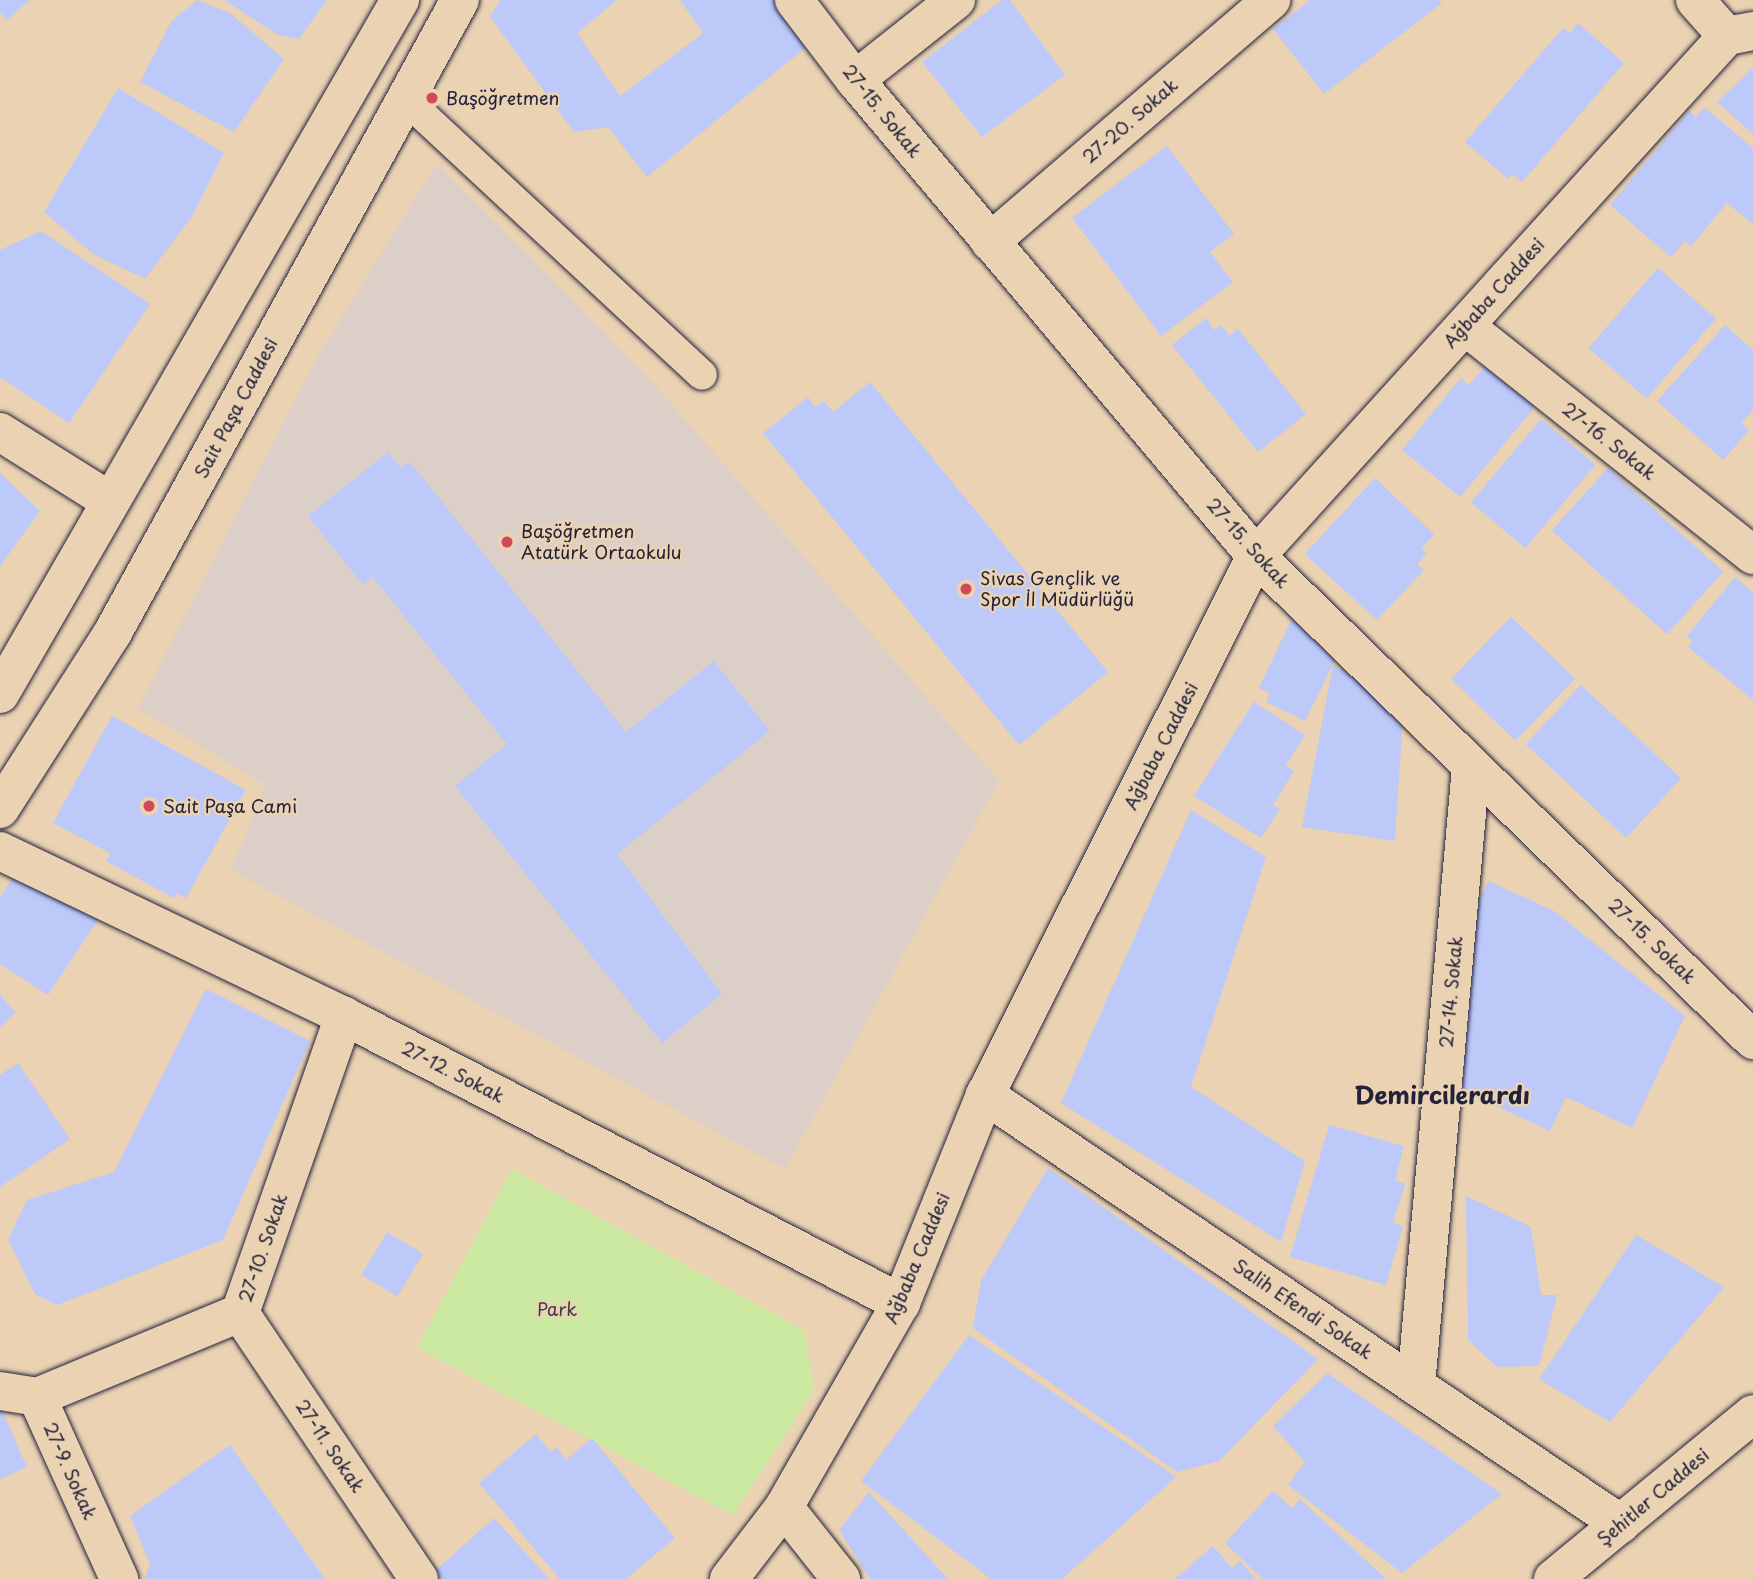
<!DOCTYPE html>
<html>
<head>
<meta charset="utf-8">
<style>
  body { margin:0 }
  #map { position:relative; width:1753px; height:1579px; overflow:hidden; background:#ead2b2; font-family:"Playpen Sans",sans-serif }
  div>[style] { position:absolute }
  .built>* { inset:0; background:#dccfc7 }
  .green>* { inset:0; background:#cbe9a0 }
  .building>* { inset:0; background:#bcc9f9; transform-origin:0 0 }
  .roads { filter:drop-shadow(0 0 2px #22223b) drop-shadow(0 0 2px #22223b) }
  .service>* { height:30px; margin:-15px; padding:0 15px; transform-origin:15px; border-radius:15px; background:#ead2b2 }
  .minor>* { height:38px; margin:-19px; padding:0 19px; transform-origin:19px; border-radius:19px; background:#ead2b2 }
  .tertiary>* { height:38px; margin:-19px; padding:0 19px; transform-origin:19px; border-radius:19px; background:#ead2b2 }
  .dots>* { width:19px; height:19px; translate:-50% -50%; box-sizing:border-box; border:4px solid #ead2b2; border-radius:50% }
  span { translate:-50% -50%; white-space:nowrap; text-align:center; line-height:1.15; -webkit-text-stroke:5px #ead2b2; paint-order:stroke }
  .poi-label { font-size:18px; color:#22223b }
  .left { translate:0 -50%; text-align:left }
  .street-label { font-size:18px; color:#22223b }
  .park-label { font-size:18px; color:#3b404a }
  .district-label { font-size:24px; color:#22223b; font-weight:700 }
</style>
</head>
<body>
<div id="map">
  <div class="built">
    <div style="clip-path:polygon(437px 164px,648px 377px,999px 781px,785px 1169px,231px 870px,265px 785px,138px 708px,317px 357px)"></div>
  </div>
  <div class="green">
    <div style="clip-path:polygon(512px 1169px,805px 1331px,814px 1391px,733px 1515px,417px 1348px)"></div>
  </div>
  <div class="building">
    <div style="clip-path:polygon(0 0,30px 0,7px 20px,0 13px)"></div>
    <div style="clip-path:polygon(197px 0,230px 13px,284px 59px,234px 132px,140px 82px,171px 22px)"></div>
    <div style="clip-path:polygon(224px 0,327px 0,299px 39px,278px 35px)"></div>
    <div style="clip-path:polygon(500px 0,617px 0,577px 33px,620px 96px,703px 33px,680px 0,781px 0,815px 40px,647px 177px,608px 127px,574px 132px,490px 17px)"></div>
    <div style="clip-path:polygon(1002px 0,1010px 0,1065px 75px,982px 137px,922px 62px)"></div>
    <div style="clip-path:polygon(1310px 0,1439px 0,1442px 3px,1324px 94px,1273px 29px)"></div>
    <div style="clip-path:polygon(1578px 23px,1624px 63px,1522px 182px,1512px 174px,1508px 179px,1465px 142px,1563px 28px,1570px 33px)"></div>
    <div style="clip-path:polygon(1753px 68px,1753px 134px,1717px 102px)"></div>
    <div style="clip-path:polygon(118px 88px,224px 153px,193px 215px,145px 279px,93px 254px,44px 212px)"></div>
    <div style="clip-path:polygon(1704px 107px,1753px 148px,1753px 224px,1727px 203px,1691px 246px,1685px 241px,1671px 257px,1610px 205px,1689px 111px,1696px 117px)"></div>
    <div style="clip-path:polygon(1167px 146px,1234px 234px,1210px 252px,1233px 282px,1161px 336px,1072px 218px)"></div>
    <div style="clip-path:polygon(41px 231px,150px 304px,69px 423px,0 377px,0 250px)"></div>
    <div style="left:1658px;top:268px;width:77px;height:106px;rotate:41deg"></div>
    <div style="clip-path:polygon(1206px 318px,1214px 330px,1221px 325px,1230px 336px,1238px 329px,1306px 414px,1258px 452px,1172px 345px)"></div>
    <div style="clip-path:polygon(1725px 325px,1753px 350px,1753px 410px,1741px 423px,1749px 430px,1723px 460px,1657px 401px)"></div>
    <div style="clip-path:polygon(1485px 366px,1535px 407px,1460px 497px,1402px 450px,1461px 378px,1469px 385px)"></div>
    <div style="clip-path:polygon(870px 382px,1108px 672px,1019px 745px,763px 433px,808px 397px,815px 407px,824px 401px,833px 412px)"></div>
    <div style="left:1541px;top:419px;width:71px;height:109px;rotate:40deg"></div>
    <div style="clip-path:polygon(388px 452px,401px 468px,410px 462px,626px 732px,714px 661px,770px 731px,617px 854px,722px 994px,662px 1043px,455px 786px,507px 744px,372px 576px,363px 585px,308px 516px)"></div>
    <div style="left:1608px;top:468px;width:155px;height:84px;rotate:42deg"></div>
    <div style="clip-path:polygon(0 473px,40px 511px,0 566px)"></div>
    <div style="clip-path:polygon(1375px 478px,1434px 534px,1422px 548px,1427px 553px,1417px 564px,1424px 570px,1377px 620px,1305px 554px)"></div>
    <div style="clip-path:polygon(1735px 577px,1753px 592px,1753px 700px,1688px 647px,1693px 641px,1687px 636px)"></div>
    <div style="left:1511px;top:617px;width:89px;height:86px;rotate:44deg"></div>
    <div style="clip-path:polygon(1291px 620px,1327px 637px,1338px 654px,1305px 721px,1266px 702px,1270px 693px,1259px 688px)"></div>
    <div style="clip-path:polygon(1333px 666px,1381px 682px,1403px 716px,1395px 841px,1302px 827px)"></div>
    <div style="left:1581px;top:685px;width:137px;height:81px;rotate:43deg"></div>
    <div style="clip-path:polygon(1254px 702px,1305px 735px,1286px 765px,1294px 771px,1273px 805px,1280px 809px,1261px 838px,1194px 796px)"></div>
    <div style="clip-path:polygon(112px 716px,246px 790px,186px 898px,177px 893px,174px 898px,106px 861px,110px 853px,53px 823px)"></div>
    <div style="clip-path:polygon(1191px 810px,1266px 857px,1191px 1087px,1305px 1161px,1281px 1242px,1061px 1103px)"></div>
    <div style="clip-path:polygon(17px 872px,100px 917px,48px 995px,0 964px,0 897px)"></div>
    <div style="clip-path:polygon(1488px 881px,1554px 911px,1685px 1016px,1632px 1128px,1566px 1097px,1550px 1131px,1451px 1085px,1462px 935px)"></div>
    <div style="clip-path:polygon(206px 989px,310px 1041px,223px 1240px,57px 1305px,35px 1294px,8px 1239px,27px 1200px,114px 1172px)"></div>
    <div style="clip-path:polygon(0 995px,16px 1013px,0 1027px)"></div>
    <div style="clip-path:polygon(18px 1063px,70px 1139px,0 1187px,0 1075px)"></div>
    <div style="clip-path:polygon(1329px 1125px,1404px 1146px,1395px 1180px,1405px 1184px,1393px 1223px,1403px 1226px,1386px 1285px,1290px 1257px)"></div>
    <div style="clip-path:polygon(1048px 1168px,1318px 1359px,1219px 1461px,1177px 1472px,973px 1328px,981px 1281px)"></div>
    <div style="clip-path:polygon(1466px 1196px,1531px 1227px,1541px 1295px,1557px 1295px,1539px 1366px,1497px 1367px,1468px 1340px)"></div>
    <div style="left:387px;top:1232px;width:42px;height:50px;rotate:31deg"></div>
    <div style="clip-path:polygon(1636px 1235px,1724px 1287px,1610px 1422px,1539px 1379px)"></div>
    <div style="clip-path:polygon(969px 1335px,1176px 1477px,1062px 1579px,991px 1579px,861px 1481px)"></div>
    <div style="clip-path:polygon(1327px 1373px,1502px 1494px,1402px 1573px,1288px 1485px,1305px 1462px,1273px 1426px)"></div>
    <div style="clip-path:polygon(0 1406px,27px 1467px,0 1479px)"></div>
    <div style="clip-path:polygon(536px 1434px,551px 1452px,556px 1447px,566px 1460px,592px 1438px,675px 1538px,626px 1579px,560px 1579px,479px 1483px)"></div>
    <div style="clip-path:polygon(230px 1445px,325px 1579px,145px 1579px,150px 1564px,130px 1516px)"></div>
    <div style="clip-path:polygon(1273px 1491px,1292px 1508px,1300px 1499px,1386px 1579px,1263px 1579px,1225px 1543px)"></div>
    <div style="clip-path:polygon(869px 1492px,948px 1579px,870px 1579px,839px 1530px)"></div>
    <div style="clip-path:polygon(494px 1518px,549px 1579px,443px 1579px,435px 1571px)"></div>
    <div style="clip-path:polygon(1213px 1546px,1232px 1568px,1240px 1561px,1256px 1579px,1175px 1579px)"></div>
  </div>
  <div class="roads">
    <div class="service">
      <div style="left:403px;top:97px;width:408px;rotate:42.9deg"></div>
    </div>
    <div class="minor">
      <div style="left:794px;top:0;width:101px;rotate:52.7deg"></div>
      <div style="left:855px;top:80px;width:622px;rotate:49.89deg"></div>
      <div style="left:1256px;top:556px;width:694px;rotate:44.24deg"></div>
      <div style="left:1695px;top:0;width:48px;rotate:48.4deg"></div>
      <div style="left:855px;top:80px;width:129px;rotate:-38.4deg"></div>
      <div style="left:990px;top:242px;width:371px;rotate:-40.7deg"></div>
      <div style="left:1465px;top:326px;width:368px;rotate:38.5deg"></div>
      <div style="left:0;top:432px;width:130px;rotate:32.1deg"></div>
      <div style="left:0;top:851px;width:382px;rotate:25.6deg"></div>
      <div style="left:344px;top:1016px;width:627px;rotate:27.26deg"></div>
      <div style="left:985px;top:1095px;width:767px;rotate:34deg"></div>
      <div style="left:240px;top:1313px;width:321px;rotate:56.1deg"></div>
      <div style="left:1416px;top:1385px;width:620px;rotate:-84.91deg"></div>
      <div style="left:0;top:1391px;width:37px;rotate:9deg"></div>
      <div style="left:37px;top:1397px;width:200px;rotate:65.7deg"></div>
      <div style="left:37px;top:1397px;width:220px;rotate:-22.5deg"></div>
      <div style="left:240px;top:1313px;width:315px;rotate:-70.7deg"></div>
      <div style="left:784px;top:1507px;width:92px;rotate:51.6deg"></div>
      <div style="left:729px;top:1579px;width:91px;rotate:-52.6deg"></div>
      <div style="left:784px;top:1507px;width:235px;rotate:-60.2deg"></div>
      <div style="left:901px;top:1303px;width:224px;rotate:-68deg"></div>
      <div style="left:985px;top:1095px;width:603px;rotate:-63.31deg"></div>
      <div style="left:1256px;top:556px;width:702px;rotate:-47.83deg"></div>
      <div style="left:1727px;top:36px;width:26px;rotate:-11deg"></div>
      <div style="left:1553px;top:1579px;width:259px;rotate:-39.5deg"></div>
    </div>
    <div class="tertiary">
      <div style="left:0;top:694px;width:801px;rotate:-60.04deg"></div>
      <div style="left:0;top:809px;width:208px;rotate:-57.4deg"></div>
      <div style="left:112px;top:634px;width:723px;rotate:-61.24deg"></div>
    </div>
  </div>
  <div class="dots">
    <div style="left:432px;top:98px;background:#d1495b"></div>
    <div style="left:507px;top:542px;background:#d1495b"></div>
    <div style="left:966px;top:589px;background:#d1495b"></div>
    <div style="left:149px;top:806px;background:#d1495b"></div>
  </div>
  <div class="poi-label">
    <span class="left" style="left:446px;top:98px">Başöğretmen</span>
    <span class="left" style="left:521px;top:542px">Başöğretmen<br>Atatürk Ortaokulu</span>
    <span class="left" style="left:980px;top:589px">Sivas Gençlik ve<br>Spor İl Müdürlüğü</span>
    <span class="left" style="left:163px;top:806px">Sait Paşa Cami</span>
  </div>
  <div class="street-label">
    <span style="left:882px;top:111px;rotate:51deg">27-15. Sokak</span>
    <span style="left:1130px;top:121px;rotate:-41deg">27-20. Sokak</span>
    <span style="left:1494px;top:293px;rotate:-48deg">Ağbaba Caddesi</span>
    <span style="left:236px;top:408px;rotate:-62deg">Sait Paşa Caddesi</span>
    <span style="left:1609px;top:441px;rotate:38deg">27-16. Sokak</span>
    <span style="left:1248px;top:543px;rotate:48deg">27-15. Sokak</span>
    <span style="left:1161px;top:746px;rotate:-63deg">Ağbaba Caddesi</span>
    <span style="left:1652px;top:941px;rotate:44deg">27-15. Sokak</span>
    <span style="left:1451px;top:992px;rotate:-85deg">27-14. Sokak</span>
    <span style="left:453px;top:1072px;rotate:27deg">27-12. Sokak</span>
    <span style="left:263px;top:1248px;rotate:-71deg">27-10. Sokak</span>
    <span style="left:917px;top:1258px;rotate:-67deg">Ağbaba Caddesi</span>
    <span style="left:1303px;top:1309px;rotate:34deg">Salih Efendi Sokak</span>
    <span style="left:330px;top:1446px;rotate:56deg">27-11. Sokak</span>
    <span style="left:70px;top:1471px;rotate:66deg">27-9. Sokak</span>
    <span style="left:1653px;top:1497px;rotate:-40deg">Şehitler Caddesi</span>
  </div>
  <div class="park-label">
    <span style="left:557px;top:1309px">Park</span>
  </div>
  <div class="district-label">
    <span style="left:1442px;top:1095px">Demircilerardı</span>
  </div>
</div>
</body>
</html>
